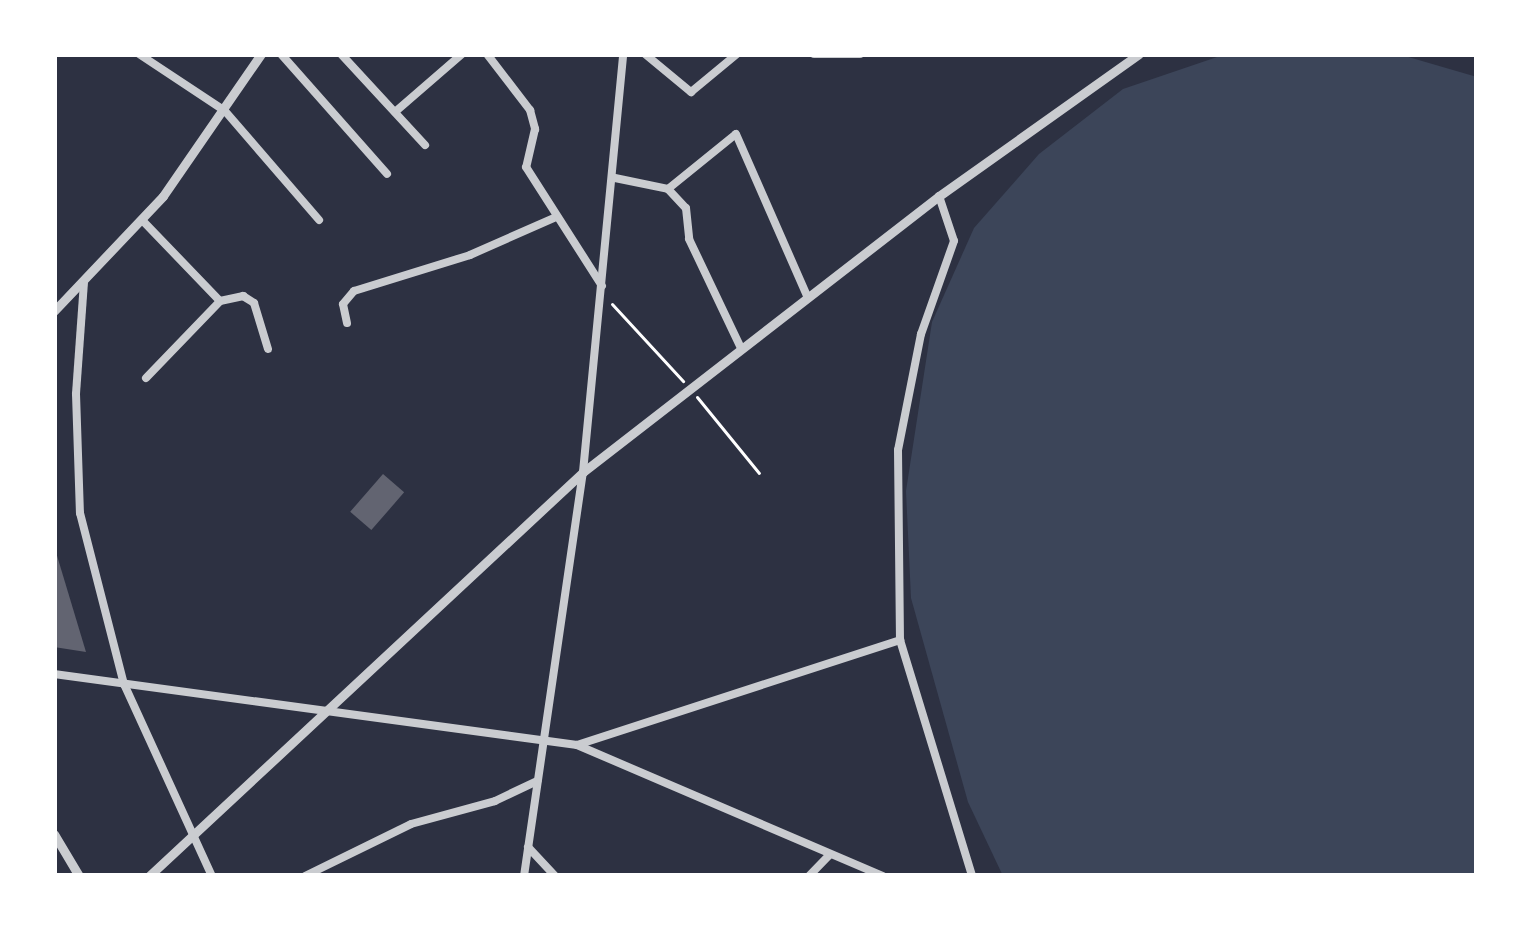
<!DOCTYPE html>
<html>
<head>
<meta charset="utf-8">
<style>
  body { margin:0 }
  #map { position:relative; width:1531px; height:930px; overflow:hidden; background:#2d3142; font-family:Inter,sans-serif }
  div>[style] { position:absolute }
  .green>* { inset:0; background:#3c4559 }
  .building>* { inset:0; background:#626471; transform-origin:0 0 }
  .path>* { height:3px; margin:-1.5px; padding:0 1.5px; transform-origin:1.5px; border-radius:1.5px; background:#fff }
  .minor>* { height:8px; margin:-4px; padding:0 4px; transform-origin:4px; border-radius:4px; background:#caccd0 }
  .tertiary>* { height:9px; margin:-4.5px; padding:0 4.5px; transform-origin:4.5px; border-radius:4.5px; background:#caccd0 }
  span { translate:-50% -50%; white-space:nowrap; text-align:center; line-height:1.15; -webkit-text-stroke:12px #fff; paint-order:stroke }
  .frame { position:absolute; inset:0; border:57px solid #fff; pointer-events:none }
</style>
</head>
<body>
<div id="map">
  <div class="green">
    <div style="clip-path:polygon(1226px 54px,1398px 54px,1477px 77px,1477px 876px,1003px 876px,968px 802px,911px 598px,906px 491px,932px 322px,974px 228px,1039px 154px,1123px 89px)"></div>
  </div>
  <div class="building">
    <div style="left:383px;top:474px;width:28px;height:50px;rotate:41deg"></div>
    <div style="clip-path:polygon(54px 549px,55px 549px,86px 652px,54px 647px)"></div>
  </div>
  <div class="path">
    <div style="left:612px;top:304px;width:105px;rotate:47.3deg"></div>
    <div style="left:697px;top:397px;width:98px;rotate:50.8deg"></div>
  </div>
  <div class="minor">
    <div style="left:139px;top:54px;width:103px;rotate:33.5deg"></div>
    <div style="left:225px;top:111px;width:144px;rotate:49.2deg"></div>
    <div style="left:281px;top:54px;width:160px;rotate:48.5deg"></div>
    <div style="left:341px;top:54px;width:124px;rotate:47.3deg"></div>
    <div style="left:487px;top:54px;width:71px;rotate:52.5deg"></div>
    <div style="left:530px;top:110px;width:20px;rotate:75deg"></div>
    <div style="left:535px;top:129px;width:39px;rotate:103deg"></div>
    <div style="left:526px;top:167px;width:141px;rotate:57.4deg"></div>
    <div style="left:645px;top:54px;width:60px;rotate:39.6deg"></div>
    <div style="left:691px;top:92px;width:60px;rotate:-39.6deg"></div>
    <div style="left:814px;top:54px;width:46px"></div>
    <div style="left:395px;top:112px;width:89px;rotate:-40.9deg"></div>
    <div style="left:615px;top:178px;width:54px;rotate:11.7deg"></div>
    <div style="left:668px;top:189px;width:87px;rotate:-39deg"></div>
    <div style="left:736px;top:134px;width:177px;rotate:66.3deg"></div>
    <div style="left:668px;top:189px;width:26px;rotate:47deg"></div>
    <div style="left:686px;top:208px;width:31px;rotate:84deg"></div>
    <div style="left:689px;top:239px;width:119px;rotate:64.5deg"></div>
    <div style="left:939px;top:196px;width:47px;rotate:71.6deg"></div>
    <div style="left:954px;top:241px;width:99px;rotate:109.5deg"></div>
    <div style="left:921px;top:334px;width:118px;rotate:101.2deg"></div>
    <div style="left:898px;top:450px;width:190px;rotate:89.4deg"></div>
    <div style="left:900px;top:640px;width:247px;rotate:73deg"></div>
    <div style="left:142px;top:220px;width:112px;rotate:46.1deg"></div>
    <div style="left:84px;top:282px;width:112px;rotate:94.1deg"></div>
    <div style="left:76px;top:394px;width:119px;rotate:88.1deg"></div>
    <div style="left:80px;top:513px;width:177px;rotate:75.6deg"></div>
    <div style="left:124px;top:684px;width:211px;rotate:65.4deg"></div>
    <div style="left:347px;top:323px;width:19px;rotate:-102deg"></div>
    <div style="left:343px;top:304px;width:17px;rotate:-50deg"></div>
    <div style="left:354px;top:291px;width:121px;rotate:-17.2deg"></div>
    <div style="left:470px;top:255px;width:92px;rotate:-23.8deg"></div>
    <div style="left:146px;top:378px;width:107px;rotate:-46.1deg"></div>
    <div style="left:220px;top:301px;width:24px;rotate:-12deg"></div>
    <div style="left:243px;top:296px;width:13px;rotate:32deg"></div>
    <div style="left:254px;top:303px;width:48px;rotate:73.1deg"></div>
    <div style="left:54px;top:674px;width:528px;rotate:7.73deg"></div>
    <div style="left:577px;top:745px;width:333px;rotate:23.2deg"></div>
    <div style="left:577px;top:745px;width:340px;rotate:-18deg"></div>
    <div style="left:528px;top:847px;width:40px;rotate:47deg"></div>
    <div style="left:305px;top:876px;width:118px;rotate:-26.1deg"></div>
    <div style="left:411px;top:824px;width:87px;rotate:-15.3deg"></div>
    <div style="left:495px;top:801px;width:47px;rotate:-25.5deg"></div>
    <div style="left:524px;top:876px;width:408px;rotate:-81.7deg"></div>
    <div style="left:583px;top:472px;width:420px;rotate:-84.5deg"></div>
    <div style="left:809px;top:876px;width:30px;rotate:-46deg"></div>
  </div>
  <div class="tertiary">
    <div style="left:54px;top:311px;width:158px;rotate:-46.5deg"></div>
    <div style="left:163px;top:196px;width:173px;rotate:-55.4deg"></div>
    <div style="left:54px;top:834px;width:49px;rotate:59.2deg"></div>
    <div style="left:149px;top:876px;width:593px;rotate:-42.95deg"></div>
    <div style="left:583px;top:472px;width:450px;rotate:-37.8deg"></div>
    <div style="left:939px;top:196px;width:245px;rotate:-35.4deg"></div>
  </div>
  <div class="frame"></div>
</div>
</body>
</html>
